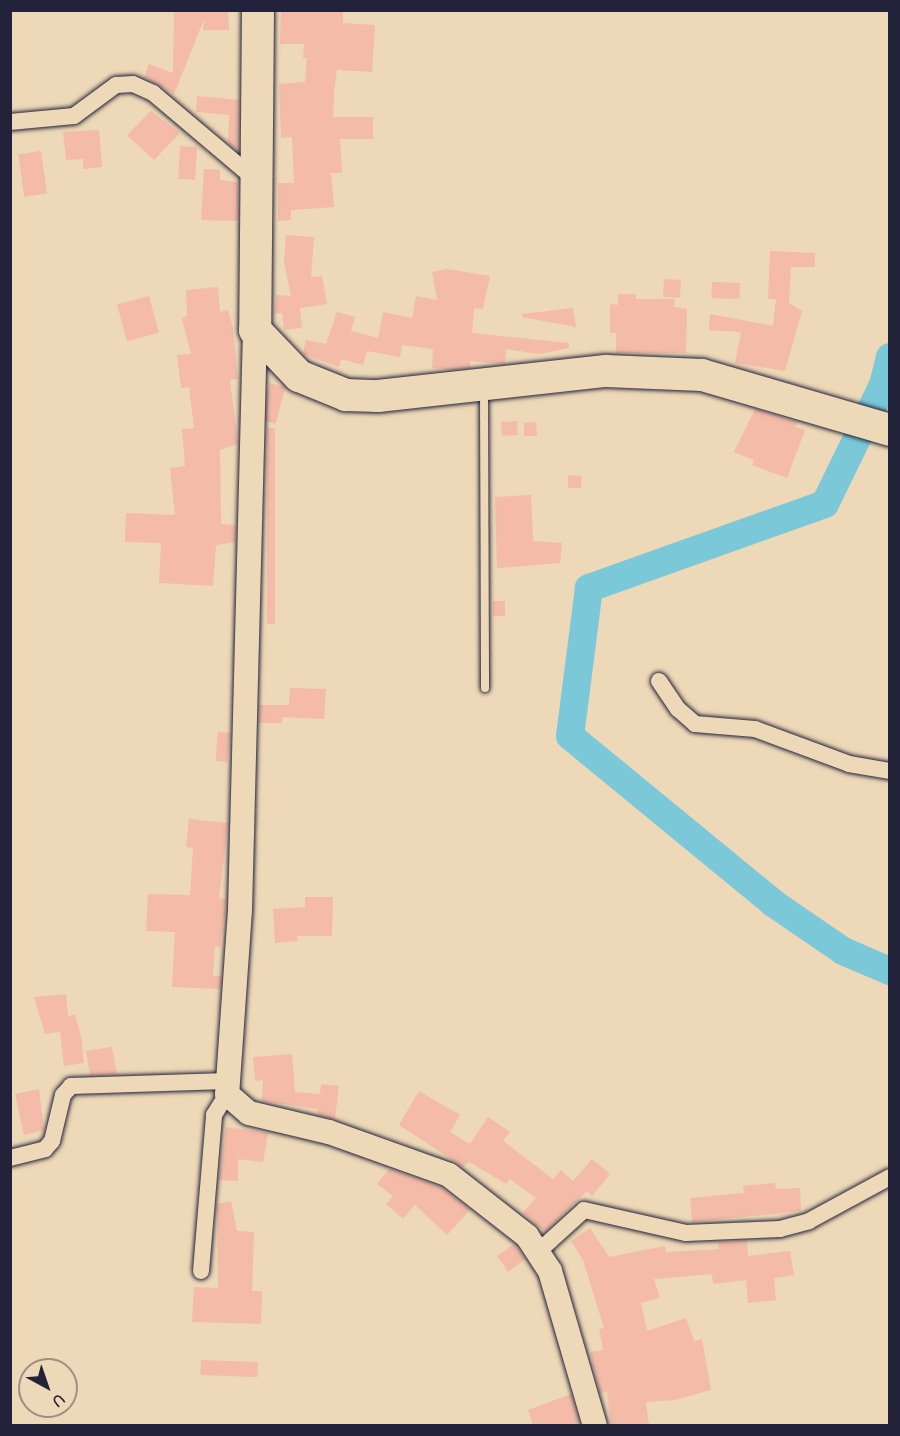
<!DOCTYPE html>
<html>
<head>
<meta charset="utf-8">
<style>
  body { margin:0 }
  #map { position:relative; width:900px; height:1436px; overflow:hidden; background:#edd8b7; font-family:"Comic Neue",sans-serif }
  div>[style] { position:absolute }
  .river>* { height:28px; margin:-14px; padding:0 14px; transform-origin:14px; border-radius:14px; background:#7bc8d9 }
  .building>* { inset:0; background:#f3bba8; transform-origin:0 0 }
  .roads { filter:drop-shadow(0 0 2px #22223b) drop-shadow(0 0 2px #22223b) }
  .lane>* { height:8px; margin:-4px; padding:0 4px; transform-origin:4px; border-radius:4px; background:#edd8b7 }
  .street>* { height:16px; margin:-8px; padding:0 8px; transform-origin:8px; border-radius:8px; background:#edd8b7 }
  .secondary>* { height:24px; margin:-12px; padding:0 12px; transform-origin:12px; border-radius:12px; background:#edd8b7 }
  .highway>* { height:32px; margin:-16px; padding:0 16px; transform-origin:16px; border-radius:16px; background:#edd8b7 }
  span { translate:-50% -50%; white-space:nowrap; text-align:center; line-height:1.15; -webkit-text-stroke:5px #edd8b7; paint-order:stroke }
  .frame { position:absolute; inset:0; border:12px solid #22223b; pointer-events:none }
  .north { position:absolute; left:18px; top:1358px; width:60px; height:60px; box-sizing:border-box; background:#edd8b7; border:2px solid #9c8f85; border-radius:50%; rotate:140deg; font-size:16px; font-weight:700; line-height:24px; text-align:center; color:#22223b }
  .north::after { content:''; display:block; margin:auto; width:21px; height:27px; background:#22223b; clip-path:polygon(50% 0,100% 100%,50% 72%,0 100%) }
</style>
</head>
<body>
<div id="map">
  <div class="river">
    <div style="left:890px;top:357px;width:29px;rotate:104deg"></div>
    <div style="left:883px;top:385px;width:132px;rotate:116deg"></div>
    <div style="left:825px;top:504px;width:251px;rotate:160.4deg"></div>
    <div style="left:589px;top:588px;width:149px;rotate:97.3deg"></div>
    <div style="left:570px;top:736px;width:263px;rotate:39.4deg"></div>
    <div style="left:773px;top:903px;width:85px;rotate:34.4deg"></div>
    <div style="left:843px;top:951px;width:51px;rotate:23.1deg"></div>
  </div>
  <div class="building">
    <div style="clip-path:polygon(174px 10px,228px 10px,229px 30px,203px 30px,204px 19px,174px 94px,144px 77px,149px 64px,173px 73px)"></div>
    <div style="clip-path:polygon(281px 10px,343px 10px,343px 23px,375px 25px,372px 72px,337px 70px,334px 92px,333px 117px,373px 117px,373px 139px,340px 139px,342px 173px,331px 173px,334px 207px,291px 210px,291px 220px,278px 221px,278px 183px,294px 183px,292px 137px,281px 138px,279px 84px,305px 82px,307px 58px,303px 58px,304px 44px,280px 44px)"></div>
    <div style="clip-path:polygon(197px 96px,239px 100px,238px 151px,228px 143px,229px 115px,196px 112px)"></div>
    <div style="clip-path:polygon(151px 111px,180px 133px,154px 160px,127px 135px)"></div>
    <div style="clip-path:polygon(99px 130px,102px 167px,83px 169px,83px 159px,66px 160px,63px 132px)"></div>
    <div style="left:180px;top:146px;width:17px;height:33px;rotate:3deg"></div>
    <div style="left:41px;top:151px;width:43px;height:23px;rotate:82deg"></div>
    <div style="clip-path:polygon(204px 169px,220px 170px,220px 180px,238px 182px,238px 221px,201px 220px)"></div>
    <div style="clip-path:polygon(286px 235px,314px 237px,311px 277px,322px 276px,327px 304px,300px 308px,302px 328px,284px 330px,282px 313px,275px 314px,276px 295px,291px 296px,284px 262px)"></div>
    <div style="clip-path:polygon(770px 251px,815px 253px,815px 267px,791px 267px,789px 303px,802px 311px,785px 371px,735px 363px,741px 332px,709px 330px,710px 314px,773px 326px,776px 299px,768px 299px)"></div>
    <div style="clip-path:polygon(447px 269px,490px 276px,483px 309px,474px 308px,472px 333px,569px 343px,569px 348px,539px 354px,506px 349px,505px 364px,470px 361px,470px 368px,454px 370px,432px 368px,433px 349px,402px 345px,400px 357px,367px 351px,363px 365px,341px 359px,339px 367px,303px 354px,306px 340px,326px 344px,337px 312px,355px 317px,351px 331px,378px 338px,383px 312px,412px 318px,416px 296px,437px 300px,432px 272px)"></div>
    <div style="left:664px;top:279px;width:17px;height:18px;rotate:3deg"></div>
    <div style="left:712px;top:282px;width:28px;height:16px;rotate:2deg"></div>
    <div style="clip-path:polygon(218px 287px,220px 312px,228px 310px,233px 328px,238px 379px,230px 380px,238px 444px,220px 450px,221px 524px,236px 525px,235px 542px,216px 545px,213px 586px,159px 583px,161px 543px,125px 542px,126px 513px,175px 515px,170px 468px,185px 466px,182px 429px,194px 428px,189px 387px,181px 388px,177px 355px,191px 354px,182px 318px,187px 316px,186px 290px)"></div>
    <div style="clip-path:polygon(618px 294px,636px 294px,636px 299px,675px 299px,674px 307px,687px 309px,686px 353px,616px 353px,616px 333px,610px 333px,610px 304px,618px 305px)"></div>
    <div style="left:149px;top:296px;width:38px;height:33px;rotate:75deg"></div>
    <div style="clip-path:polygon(573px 308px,576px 327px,522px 317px,522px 314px)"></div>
    <div style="left:270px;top:383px;width:16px;height:38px;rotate:15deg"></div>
    <div style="clip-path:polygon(755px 409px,797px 422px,795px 427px,805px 430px,787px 478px,752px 465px,754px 460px,734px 452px)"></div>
    <div style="left:517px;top:421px;width:14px;height:16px;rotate:86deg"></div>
    <div style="clip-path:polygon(536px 422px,537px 436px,524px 436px,524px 423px)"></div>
    <div style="left:267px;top:428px;width:8px;height:196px"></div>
    <div style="clip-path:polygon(568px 475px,582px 476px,581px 488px,568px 488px)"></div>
    <div style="clip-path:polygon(531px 495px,533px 541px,562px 543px,560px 563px,497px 568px,495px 497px)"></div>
    <div style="left:493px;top:601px;width:12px;height:15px"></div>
    <div style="clip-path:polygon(290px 688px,326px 689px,324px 719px,282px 717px,282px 723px,259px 723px,260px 705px,289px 705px)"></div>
    <div style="left:218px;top:732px;width:12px;height:29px;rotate:5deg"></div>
    <div style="clip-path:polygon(189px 819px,228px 823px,219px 898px,226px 899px,226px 906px,220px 947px,215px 946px,213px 976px,221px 976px,220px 989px,172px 987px,175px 932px,146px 931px,148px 894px,190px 895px,193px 848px,186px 847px)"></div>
    <div style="clip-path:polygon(305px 897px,333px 897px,332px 936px,297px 936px,298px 941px,275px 943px,273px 909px,305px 907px)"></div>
    <div style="clip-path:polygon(66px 994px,68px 1016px,75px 1015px,81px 1036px,84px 1063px,64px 1066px,60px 1032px,45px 1034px,34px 997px)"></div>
    <div style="clip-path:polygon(112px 1047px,117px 1074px,90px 1075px,86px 1051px)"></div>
    <div style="clip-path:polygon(292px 1054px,295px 1092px,320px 1094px,321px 1084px,339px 1086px,335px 1119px,317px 1115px,318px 1109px,262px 1101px,263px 1080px,255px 1081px,253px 1057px)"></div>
    <div style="clip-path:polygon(39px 1089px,44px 1130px,24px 1135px,15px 1094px)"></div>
    <div style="clip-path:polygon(419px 1091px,460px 1115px,450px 1132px,470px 1144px,488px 1117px,510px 1132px,503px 1141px,553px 1179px,561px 1170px,573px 1181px,592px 1159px,610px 1174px,592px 1196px,587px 1191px,545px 1232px,523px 1212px,536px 1198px,510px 1179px,506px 1184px,469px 1162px,463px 1167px,399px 1125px)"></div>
    <div style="clip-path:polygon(226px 1127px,268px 1133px,263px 1162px,238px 1159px,238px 1181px,219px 1180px)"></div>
    <div style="clip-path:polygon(389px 1169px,442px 1188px,470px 1210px,447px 1235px,415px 1205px,403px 1219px,386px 1204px,393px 1196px,377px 1184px)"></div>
    <div style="clip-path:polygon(775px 1183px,776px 1189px,800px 1188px,801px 1211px,692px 1222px,690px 1198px,744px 1193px,743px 1186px)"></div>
    <div style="clip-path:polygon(231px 1201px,237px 1231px,254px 1232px,252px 1291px,262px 1291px,261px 1324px,192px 1322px,194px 1287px,218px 1288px,217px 1204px)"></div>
    <div style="clip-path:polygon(590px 1228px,609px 1257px,665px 1246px,666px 1252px,719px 1249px,718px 1242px,747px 1241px,748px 1256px,790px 1251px,794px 1275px,774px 1278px,776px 1300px,748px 1303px,746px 1280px,713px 1284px,712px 1274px,654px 1279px,660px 1298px,641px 1303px,647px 1331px,686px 1318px,694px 1341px,702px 1339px,711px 1390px,675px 1400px,646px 1402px,649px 1425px,611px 1425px,607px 1392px,600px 1393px,590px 1352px,603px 1350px,599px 1329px,604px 1328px,583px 1260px,571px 1241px)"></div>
    <div style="left:514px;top:1244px;width:19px;height:21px;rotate:54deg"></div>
    <div style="left:201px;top:1360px;width:57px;height:15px;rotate:2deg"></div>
    <div style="clip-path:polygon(571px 1394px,580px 1425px,533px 1425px,528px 1410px)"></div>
  </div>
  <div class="roads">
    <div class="lane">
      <div style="left:484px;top:392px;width:296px;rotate:89.8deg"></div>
    </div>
    <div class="street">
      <div style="left:10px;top:122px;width:64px;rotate:-5.4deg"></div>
      <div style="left:74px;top:116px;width:52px;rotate:-36.4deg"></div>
      <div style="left:116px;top:85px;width:17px;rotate:-3deg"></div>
      <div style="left:133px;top:84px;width:22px;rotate:24deg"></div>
      <div style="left:153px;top:93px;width:135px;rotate:40.2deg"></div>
      <div style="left:659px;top:681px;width:34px;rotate:56deg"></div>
      <div style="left:678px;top:709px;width:23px;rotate:41deg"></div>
      <div style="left:695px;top:724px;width:60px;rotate:4.8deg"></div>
      <div style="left:755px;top:729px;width:100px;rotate:20.4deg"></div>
      <div style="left:849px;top:764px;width:42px;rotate:9.7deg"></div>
      <div style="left:10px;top:1158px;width:36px;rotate:-14deg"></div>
      <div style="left:45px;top:1149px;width:11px;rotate:-49deg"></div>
      <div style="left:52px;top:1141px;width:47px;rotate:-76.6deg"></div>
      <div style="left:63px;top:1095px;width:12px;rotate:-48deg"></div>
      <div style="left:71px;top:1086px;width:156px;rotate:-1.8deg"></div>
      <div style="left:540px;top:1250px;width:59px;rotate:-42.3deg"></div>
      <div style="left:584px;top:1210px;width:105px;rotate:12.7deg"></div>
      <div style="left:686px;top:1233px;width:94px;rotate:-2.4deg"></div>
      <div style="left:780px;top:1229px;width:30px;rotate:-15deg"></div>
      <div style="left:809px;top:1221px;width:92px;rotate:-28.5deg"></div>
      <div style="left:201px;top:1271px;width:157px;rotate:-85.2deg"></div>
      <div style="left:214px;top:1115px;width:25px;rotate:-58deg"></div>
    </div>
    <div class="secondary">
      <div style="left:255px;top:330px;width:580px;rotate:91.48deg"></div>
      <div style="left:240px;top:910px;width:184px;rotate:94deg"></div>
      <div style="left:227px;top:1094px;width:29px;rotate:41deg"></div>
      <div style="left:249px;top:1113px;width:82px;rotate:13.4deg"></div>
      <div style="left:329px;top:1132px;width:127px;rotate:19.7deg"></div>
      <div style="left:449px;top:1175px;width:99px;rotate:38deg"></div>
      <div style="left:527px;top:1236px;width:42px;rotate:56.7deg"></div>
      <div style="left:550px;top:1271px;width:161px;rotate:73.8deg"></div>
    </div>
    <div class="highway">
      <div style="left:258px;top:10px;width:320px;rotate:90.5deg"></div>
      <div style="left:255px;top:330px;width:64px;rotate:46.3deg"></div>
      <div style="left:299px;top:376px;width:51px;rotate:22deg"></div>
      <div style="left:346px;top:395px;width:32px;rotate:2deg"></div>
      <div style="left:378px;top:396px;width:229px;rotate:-6.3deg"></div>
      <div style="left:606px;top:371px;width:96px;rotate:2.4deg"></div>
      <div style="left:702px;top:375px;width:196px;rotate:16.3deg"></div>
    </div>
  </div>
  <div class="frame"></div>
  <div class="north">U</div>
</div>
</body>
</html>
